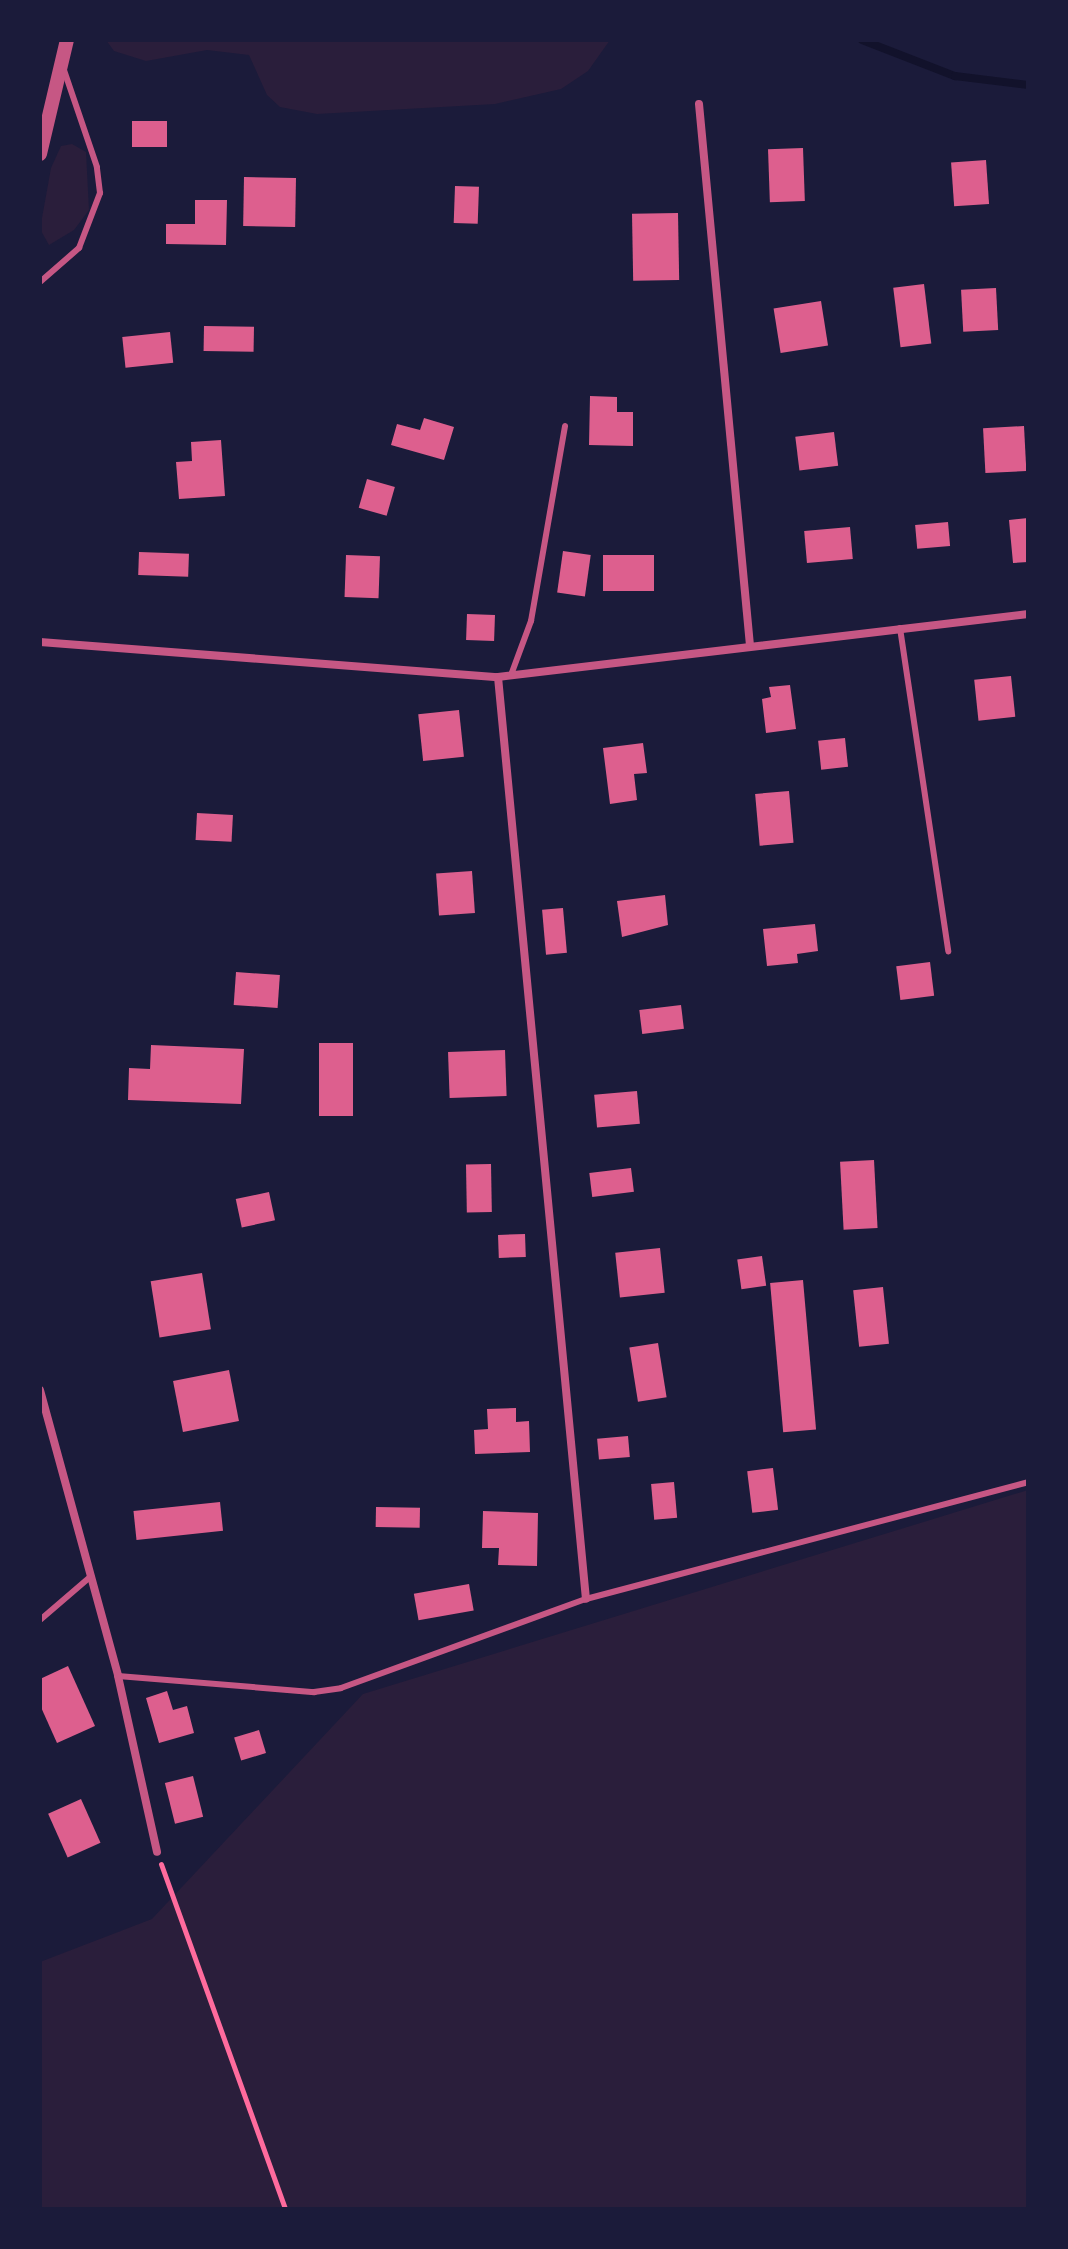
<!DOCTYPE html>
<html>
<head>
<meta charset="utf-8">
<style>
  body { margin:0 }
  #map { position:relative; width:1068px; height:2249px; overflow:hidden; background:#1b1b3a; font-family:"Roboto Condensed",sans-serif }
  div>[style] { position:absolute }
  .green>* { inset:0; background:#2a1e3b }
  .stream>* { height:8px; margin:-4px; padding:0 4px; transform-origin:4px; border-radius:4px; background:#12122b }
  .building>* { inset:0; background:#dd5f8e; transform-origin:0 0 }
  .path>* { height:5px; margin:-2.5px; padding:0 2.5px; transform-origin:2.5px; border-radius:2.5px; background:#ff6b9d }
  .service>* { height:6px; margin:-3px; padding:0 3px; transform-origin:3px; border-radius:3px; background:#c65784 }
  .minor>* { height:8px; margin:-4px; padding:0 4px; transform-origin:4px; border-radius:4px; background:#c65784 }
  .tertiary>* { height:14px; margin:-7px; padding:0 7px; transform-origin:7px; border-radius:7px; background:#c65784 }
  span { translate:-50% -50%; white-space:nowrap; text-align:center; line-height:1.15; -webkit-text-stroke:8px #1b1b3a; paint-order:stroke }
  .frame { position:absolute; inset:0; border:42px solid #1b1b3a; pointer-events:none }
</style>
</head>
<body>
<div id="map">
  <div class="green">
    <div style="clip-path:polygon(106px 40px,610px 40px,588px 71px,561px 89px,495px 104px,317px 114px,280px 107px,267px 95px,249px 55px,207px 50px,146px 61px,114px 51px)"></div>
    <div style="clip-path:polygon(72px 144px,86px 152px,89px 210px,74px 230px,49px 245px,40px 229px,51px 168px,61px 146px)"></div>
    <div style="clip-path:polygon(1028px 1490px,1028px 2209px,40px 2209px,40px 1962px,152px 1919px,363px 1694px)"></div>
  </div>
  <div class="stream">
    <div style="left:862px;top:40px;width:100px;rotate:21.2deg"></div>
    <div style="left:955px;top:76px;width:74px;rotate:7deg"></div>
  </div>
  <div class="building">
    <div style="left:167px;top:121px;width:26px;height:35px;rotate:90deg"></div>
    <div style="left:803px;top:148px;width:53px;height:35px;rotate:88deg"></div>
    <div style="left:986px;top:160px;width:44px;height:35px;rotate:86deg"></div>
    <div style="left:244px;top:177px;width:52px;height:49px;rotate:1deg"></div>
    <div style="left:455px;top:186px;width:24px;height:37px;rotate:2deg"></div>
    <div style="clip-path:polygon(195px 200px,227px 200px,226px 245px,166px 244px,166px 224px,195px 224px)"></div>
    <div style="left:678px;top:213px;width:67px;height:46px;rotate:89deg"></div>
    <div style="left:924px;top:284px;width:60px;height:31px;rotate:83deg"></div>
    <div style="left:996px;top:288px;width:42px;height:35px;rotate:87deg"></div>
    <div style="left:821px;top:301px;width:45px;height:48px;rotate:81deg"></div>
    <div style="left:204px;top:326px;width:50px;height:25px;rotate:1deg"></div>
    <div style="left:170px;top:332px;width:31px;height:48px;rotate:84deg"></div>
    <div style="clip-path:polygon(590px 396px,617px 397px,617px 412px,633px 412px,633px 446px,589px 445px)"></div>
    <div style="clip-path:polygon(424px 418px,454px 427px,444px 460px,391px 445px,397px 424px,420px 430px)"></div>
    <div style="left:1024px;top:426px;width:45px;height:41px;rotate:87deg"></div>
    <div style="left:834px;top:432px;width:34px;height:39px;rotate:83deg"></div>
    <div style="clip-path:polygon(221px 440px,225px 496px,179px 499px,176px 462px,192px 461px,191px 442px)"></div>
    <div style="left:367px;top:479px;width:29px;height:30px;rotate:16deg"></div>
    <div style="clip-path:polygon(1028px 518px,1028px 562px,1013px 563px,1009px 520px)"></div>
    <div style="left:948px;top:522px;width:24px;height:33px;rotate:85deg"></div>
    <div style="left:850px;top:527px;width:32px;height:46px;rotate:85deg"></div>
    <div style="left:563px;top:551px;width:28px;height:42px;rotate:8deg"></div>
    <div style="left:139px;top:552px;width:50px;height:23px;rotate:2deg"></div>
    <div style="left:346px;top:555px;width:34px;height:42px;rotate:2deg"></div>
    <div style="left:603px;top:555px;width:51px;height:36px"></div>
    <div style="left:467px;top:614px;width:28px;height:26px;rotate:2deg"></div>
    <div style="left:1011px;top:676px;width:41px;height:37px;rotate:84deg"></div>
    <div style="clip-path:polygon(790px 685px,796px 729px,766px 733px,762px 699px,771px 697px,769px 687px)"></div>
    <div style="left:459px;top:710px;width:47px;height:41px;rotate:84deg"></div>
    <div style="left:845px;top:738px;width:29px;height:27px;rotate:84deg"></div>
    <div style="clip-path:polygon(643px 743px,647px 773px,634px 774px,637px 800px,610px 804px,603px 748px)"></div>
    <div style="left:789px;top:791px;width:52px;height:34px;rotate:85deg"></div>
    <div style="left:197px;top:813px;width:36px;height:27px;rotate:3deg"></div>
    <div style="left:472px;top:871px;width:42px;height:36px;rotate:86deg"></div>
    <div style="clip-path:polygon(665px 895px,668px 925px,622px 937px,617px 901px)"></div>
    <div style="left:563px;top:908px;width:45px;height:21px;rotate:85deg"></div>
    <div style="clip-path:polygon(815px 924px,818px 951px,797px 954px,798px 963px,767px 966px,763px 929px)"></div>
    <div style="left:930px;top:962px;width:34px;height:34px;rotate:83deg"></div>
    <div style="left:236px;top:972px;width:44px;height:33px;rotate:4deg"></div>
    <div style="left:681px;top:1005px;width:24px;height:42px;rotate:83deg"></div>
    <div style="left:353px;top:1043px;width:73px;height:34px;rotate:90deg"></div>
    <div style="clip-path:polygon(151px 1045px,244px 1049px,241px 1104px,128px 1100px,129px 1068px,150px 1069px)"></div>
    <div style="left:505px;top:1050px;width:46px;height:57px;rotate:88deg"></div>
    <div style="left:637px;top:1091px;width:33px;height:43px;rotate:85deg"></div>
    <div style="left:874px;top:1160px;width:68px;height:34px;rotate:87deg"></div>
    <div style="left:491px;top:1164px;width:48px;height:25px;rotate:89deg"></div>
    <div style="left:631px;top:1168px;width:24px;height:42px;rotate:83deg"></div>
    <div style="left:269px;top:1192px;width:29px;height:34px;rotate:78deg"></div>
    <div style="left:525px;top:1234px;width:23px;height:27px;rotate:88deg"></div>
    <div style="left:660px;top:1248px;width:45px;height:45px;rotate:84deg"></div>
    <div style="left:762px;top:1256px;width:30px;height:25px;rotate:82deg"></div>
    <div style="left:202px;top:1273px;width:57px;height:52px;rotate:81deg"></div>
    <div style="left:803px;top:1280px;width:150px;height:33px;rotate:85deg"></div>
    <div style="left:883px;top:1287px;width:57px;height:30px;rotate:84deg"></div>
    <div style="left:658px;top:1343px;width:55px;height:29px;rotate:81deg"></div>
    <div style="left:229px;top:1370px;width:52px;height:57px;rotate:79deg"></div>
    <div style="clip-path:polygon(516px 1408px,516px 1422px,529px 1421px,530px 1452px,475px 1454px,474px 1430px,488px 1429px,487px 1409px)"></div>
    <div style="left:628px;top:1436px;width:21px;height:31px;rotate:85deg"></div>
    <div style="left:773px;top:1468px;width:42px;height:26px;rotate:83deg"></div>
    <div style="left:674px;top:1482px;width:36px;height:23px;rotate:85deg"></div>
    <div style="left:220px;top:1502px;width:29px;height:87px;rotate:84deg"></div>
    <div style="left:376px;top:1507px;width:44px;height:20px;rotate:1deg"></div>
    <div style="clip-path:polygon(483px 1511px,538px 1513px,537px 1566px,498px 1565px,499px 1548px,482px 1548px)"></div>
    <div style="left:469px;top:1584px;width:27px;height:56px;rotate:80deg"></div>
    <div style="clip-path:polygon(68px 1666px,95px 1726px,57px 1743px,40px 1705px,40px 1679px)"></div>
    <div style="clip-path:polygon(167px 1691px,173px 1710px,187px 1706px,194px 1733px,159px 1743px,146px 1698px)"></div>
    <div style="left:259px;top:1730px;width:24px;height:26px;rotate:73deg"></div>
    <div style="left:193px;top:1776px;width:42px;height:29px;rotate:76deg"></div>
    <div style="left:81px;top:1799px;width:48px;height:36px;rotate:66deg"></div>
  </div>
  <div class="path">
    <div style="left:161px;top:1864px;width:367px;rotate:70.2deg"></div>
  </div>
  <div class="service">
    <div style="left:40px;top:282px;width:52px;rotate:-41.1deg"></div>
    <div style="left:79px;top:248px;width:59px;rotate:-69.1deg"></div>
    <div style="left:100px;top:193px;width:26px;rotate:-97deg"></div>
    <div style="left:97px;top:167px;width:102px;rotate:-108.8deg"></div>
    <div style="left:900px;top:628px;width:327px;rotate:81.5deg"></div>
    <div style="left:511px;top:675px;width:58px;rotate:-69.7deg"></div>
    <div style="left:531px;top:621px;width:198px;rotate:-80.1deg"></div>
    <div style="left:40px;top:1620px;width:66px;rotate:-40.7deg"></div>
    <div style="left:118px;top:1676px;width:197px;rotate:4.7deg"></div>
    <div style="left:314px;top:1692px;width:27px;rotate:-8deg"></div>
    <div style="left:341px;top:1688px;width:261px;rotate:-20deg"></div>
    <div style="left:586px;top:1599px;width:457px;rotate:-14.8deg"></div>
  </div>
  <div class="minor">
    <div style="left:699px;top:104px;width:544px;rotate:84.62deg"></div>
    <div style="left:40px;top:642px;width:459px;rotate:4.4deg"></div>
    <div style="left:498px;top:677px;width:534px;rotate:-6.78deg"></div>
    <div style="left:498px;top:677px;width:926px;rotate:84.55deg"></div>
    <div style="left:40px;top:1390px;width:296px;rotate:74.7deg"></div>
    <div style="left:118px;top:1676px;width:180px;rotate:77.5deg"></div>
  </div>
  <div class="tertiary">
    <div style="left:40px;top:154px;width:117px;rotate:-76.7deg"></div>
  </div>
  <div class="frame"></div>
</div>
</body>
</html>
